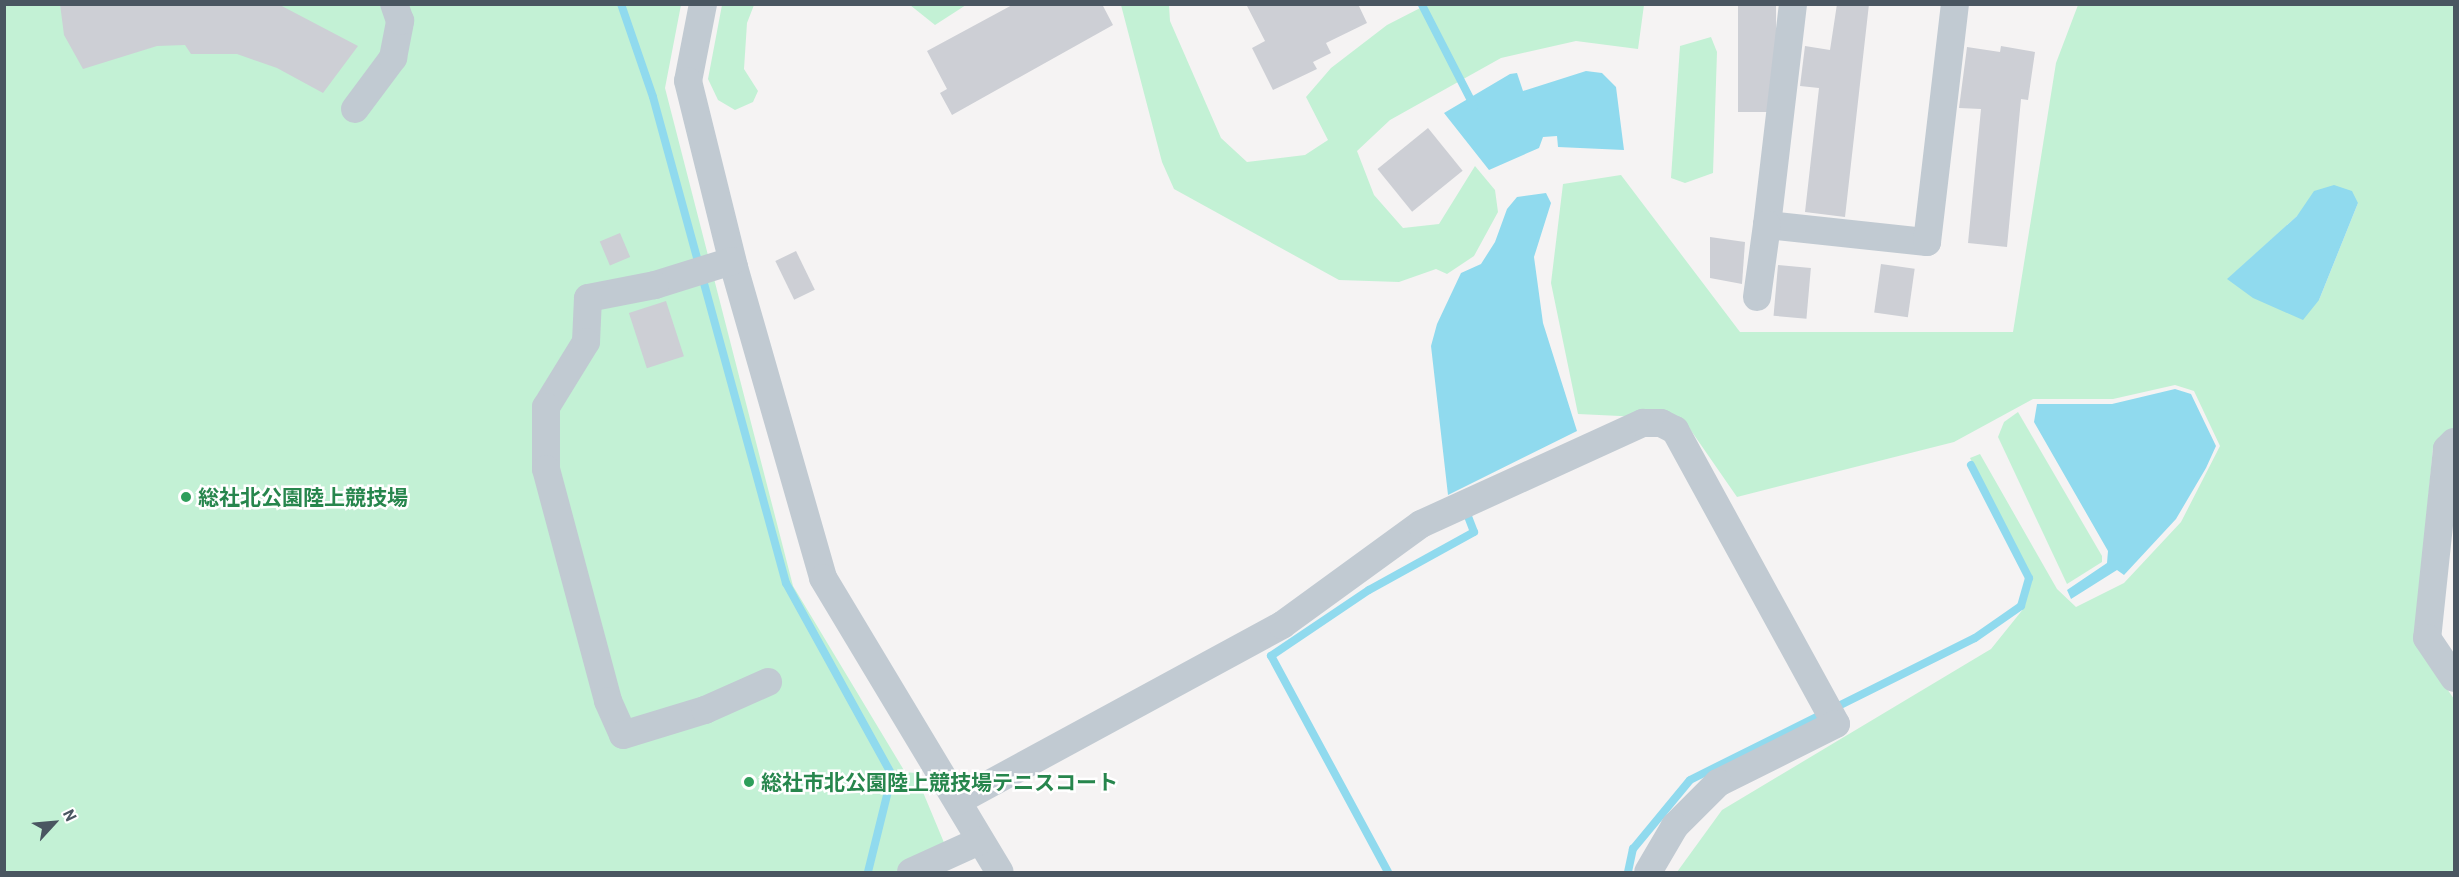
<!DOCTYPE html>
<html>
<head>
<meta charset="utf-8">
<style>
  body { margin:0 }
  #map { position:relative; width:2459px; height:877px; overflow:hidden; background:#f5f3f3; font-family:Barlow,"Noto Sans JP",sans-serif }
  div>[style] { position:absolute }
  .green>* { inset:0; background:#c3f1d5 }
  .water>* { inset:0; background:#90daee }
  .stream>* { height:8px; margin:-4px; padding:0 4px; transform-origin:4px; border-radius:4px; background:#90daee }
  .building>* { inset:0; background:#cdcfd5; transform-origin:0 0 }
  .minor>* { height:28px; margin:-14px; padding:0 14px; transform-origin:14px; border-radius:14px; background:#c1cad2 }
  .dots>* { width:16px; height:16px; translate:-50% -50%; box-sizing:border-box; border:3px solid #fff; border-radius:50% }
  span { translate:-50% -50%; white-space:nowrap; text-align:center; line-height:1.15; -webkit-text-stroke:5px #fff; paint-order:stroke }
  .leisure-label { font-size:21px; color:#27864d; font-weight:700 }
  .left { translate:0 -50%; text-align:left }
  .frame { position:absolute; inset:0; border:6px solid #4a5661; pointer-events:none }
  .north { position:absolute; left:24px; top:793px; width:60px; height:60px; -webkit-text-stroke:4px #fff; paint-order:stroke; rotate:64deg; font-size:16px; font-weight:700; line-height:24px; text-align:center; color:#4a5661 }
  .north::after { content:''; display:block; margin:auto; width:21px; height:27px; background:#4a5661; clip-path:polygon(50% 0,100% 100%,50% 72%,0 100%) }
</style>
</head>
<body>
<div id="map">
  <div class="green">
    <div style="clip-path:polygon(4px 5px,681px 5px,665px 88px,793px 586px,905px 772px,915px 773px,945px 845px,898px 872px,5px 872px)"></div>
    <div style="clip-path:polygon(722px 5px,754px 5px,747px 23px,744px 69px,758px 91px,753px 102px,735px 110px,718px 100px,708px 79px)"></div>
    <div style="clip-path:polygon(910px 5px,966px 5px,935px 25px)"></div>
    <div style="clip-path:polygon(1121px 5px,1169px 5px,1170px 21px,1221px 138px,1247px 162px,1305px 155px,1328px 140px,1306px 97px,1331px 68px,1387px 25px,1426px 5px,1644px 5px,1638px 49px,1576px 41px,1501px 58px,1390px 120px,1357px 151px,1374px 195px,1403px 228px,1439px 224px,1475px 166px,1495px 190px,1498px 212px,1474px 256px,1447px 274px,1436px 269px,1399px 282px,1339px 280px,1174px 189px,1162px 162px)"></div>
    <div style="clip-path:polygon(evenodd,2078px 5px,2454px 5px,2454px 428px,2433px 448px,2415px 642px,2454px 699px,2454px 872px,1677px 872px,1722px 810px,1991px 649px,2024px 608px,2032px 579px,1970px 458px,1980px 454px,2057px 589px,2076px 607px,2124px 583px,2181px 522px,2220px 446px,2194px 391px,2175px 385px,2113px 399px,2033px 399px,1954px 442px,1737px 497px,1683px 419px,1578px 414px,1551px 283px,1563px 184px,1621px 175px,1740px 332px,2013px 332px,2056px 63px,2078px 5px,2358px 203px,2319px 300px,2228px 279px,2297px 216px,2358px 203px)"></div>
    <div style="clip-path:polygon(1711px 37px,1717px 52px,1713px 173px,1685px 183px,1671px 178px,1680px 46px)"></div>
    <div style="clip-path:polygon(2018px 412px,2102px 556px,2102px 562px,2067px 584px,1998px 437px,2004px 422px)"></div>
  </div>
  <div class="water">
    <div style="clip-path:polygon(1586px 71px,1602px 73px,1616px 87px,1624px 150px,1558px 147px,1557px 136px,1543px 137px,1539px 148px,1489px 170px,1444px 113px,1510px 74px,1517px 73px,1523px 91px)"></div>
    <div style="clip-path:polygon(2334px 185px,2352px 191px,2358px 203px,2319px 300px,2303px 320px,2253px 298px,2227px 279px,2297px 216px,2314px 191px)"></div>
    <div style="clip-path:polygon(1546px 193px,1551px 203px,1534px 257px,1543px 323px,1577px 431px,1448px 495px,1431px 346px,1437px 324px,1461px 273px,1481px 264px,1495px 242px,1507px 209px,1517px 197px)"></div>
    <div style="clip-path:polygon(2175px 389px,2191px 394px,2216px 446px,2206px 468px,2176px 519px,2124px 575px,2117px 570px,2071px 599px,2067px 590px,2107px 563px,2108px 551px,2034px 422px,2037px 404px,2112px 404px)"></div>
  </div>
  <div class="stream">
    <div style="left:621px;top:4px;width:98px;rotate:71deg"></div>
    <div style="left:653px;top:97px;width:504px;rotate:74.7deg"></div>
    <div style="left:786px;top:583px;width:219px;rotate:61.1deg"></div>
    <div style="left:892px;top:775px;width:100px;rotate:103.9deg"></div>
    <div style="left:1422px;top:5px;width:114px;rotate:62.8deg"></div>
    <div style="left:1388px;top:872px;width:246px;rotate:-118.4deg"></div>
    <div style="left:1271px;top:656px;width:118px;rotate:-34deg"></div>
    <div style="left:1369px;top:590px;width:120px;rotate:-28.9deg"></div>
    <div style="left:1474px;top:532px;width:25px;rotate:-111deg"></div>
    <div style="left:1628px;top:872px;width:24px;rotate:-78deg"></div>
    <div style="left:1633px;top:849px;width:89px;rotate:-50.4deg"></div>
    <div style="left:1690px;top:780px;width:318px;rotate:-26.5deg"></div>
    <div style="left:1975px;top:638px;width:56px;rotate:-34.8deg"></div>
    <div style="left:2021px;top:606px;width:29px;rotate:-74deg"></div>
    <div style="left:2029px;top:578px;width:127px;rotate:-117.2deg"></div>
  </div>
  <div class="building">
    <div style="clip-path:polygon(60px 4px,278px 4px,358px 46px,323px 93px,277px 68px,237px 54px,191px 54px,185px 45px,157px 46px,83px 69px,64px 35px)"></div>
    <div style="clip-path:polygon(1014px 4px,1102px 4px,1113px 25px,952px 115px,940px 93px,947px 89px,927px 51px)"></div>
    <div style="clip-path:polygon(1246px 4px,1358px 4px,1367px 23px,1326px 43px,1331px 53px,1313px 62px,1317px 69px,1273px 90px,1252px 48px,1265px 41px)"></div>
    <div style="left:1738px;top:4px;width:38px;height:108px"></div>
    <div style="clip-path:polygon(1837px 4px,1869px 4px,1845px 217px,1805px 212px,1819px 88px,1800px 86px,1805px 46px,1830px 50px)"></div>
    <div style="clip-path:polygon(2001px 46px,2035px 52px,2028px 100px,2021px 99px,2007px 247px,1968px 243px,1981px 109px,1959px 108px,1967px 47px,2000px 52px)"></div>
    <div style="left:1428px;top:128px;width:55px;height:65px;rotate:51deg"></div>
    <div style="left:620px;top:233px;width:26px;height:22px;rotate:67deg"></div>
    <div style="clip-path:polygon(1710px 237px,1745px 242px,1742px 284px,1710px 278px)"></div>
    <div style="left:796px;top:251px;width:43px;height:23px;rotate:64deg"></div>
    <div style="left:1881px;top:264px;width:34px;height:49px;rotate:8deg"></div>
    <div style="left:1778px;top:265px;width:33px;height:51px;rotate:5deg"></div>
    <div style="left:666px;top:301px;width:58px;height:39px;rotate:72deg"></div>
  </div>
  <div class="minor">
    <div style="left:703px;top:4px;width:78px;rotate:101deg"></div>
    <div style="left:688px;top:81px;width:192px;rotate:76.1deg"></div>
    <div style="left:734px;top:267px;width:323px;rotate:74deg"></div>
    <div style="left:823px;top:578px;width:343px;rotate:59deg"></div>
    <div style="left:1793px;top:4px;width:223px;rotate:96.7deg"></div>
    <div style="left:1767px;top:225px;width:161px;rotate:6.1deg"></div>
    <div style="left:1927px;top:242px;width:240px;rotate:-83.3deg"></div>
    <div style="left:355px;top:109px;width:64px;rotate:-53.3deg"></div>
    <div style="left:393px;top:58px;width:38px;rotate:-79deg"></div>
    <div style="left:400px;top:21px;width:18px;rotate:-109deg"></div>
    <div style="left:732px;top:261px;width:81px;rotate:162.7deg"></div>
    <div style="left:655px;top:285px;width:68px;rotate:169deg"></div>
    <div style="left:588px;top:298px;width:44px;rotate:92.6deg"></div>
    <div style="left:586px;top:342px;width:76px;rotate:121.6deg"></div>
    <div style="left:546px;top:407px;width:62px;rotate:90deg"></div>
    <div style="left:546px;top:469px;width:240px;rotate:75deg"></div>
    <div style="left:608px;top:701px;width:37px;rotate:66deg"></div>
    <div style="left:623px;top:735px;width:86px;rotate:-17deg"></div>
    <div style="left:705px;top:710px;width:69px;rotate:-24deg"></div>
    <div style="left:1757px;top:297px;width:73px;rotate:-82.1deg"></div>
    <div style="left:2454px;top:442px;width:10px;rotate:135deg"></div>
    <div style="left:2447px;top:449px;width:190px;rotate:96deg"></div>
    <div style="left:2427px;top:638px;width:48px;rotate:56deg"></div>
    <div style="left:958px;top:801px;width:369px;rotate:-28.5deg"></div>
    <div style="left:1282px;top:625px;width:172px;rotate:-36deg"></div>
    <div style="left:1421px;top:524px;width:244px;rotate:-24.5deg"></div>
    <div style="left:1643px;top:423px;width:18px"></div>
    <div style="left:1661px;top:423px;width:16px;rotate:27deg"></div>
    <div style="left:1675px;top:430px;width:335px;rotate:61.3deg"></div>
    <div style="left:1836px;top:724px;width:132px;rotate:153.4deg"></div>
    <div style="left:1718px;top:783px;width:61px;rotate:135deg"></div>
    <div style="left:1675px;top:826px;width:53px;rotate:120.4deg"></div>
    <div style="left:911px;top:872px;width:75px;rotate:-24.5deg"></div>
  </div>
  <div class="dots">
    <div style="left:186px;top:497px;background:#2e9e5b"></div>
    <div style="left:749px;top:782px;background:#2e9e5b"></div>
  </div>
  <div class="leisure-label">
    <span class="left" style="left:198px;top:497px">総社北公園陸上競技場</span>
    <span class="left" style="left:761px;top:782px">総社市北公園陸上競技場テニスコート</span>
  </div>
  <div class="frame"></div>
  <div class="north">N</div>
</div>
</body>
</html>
